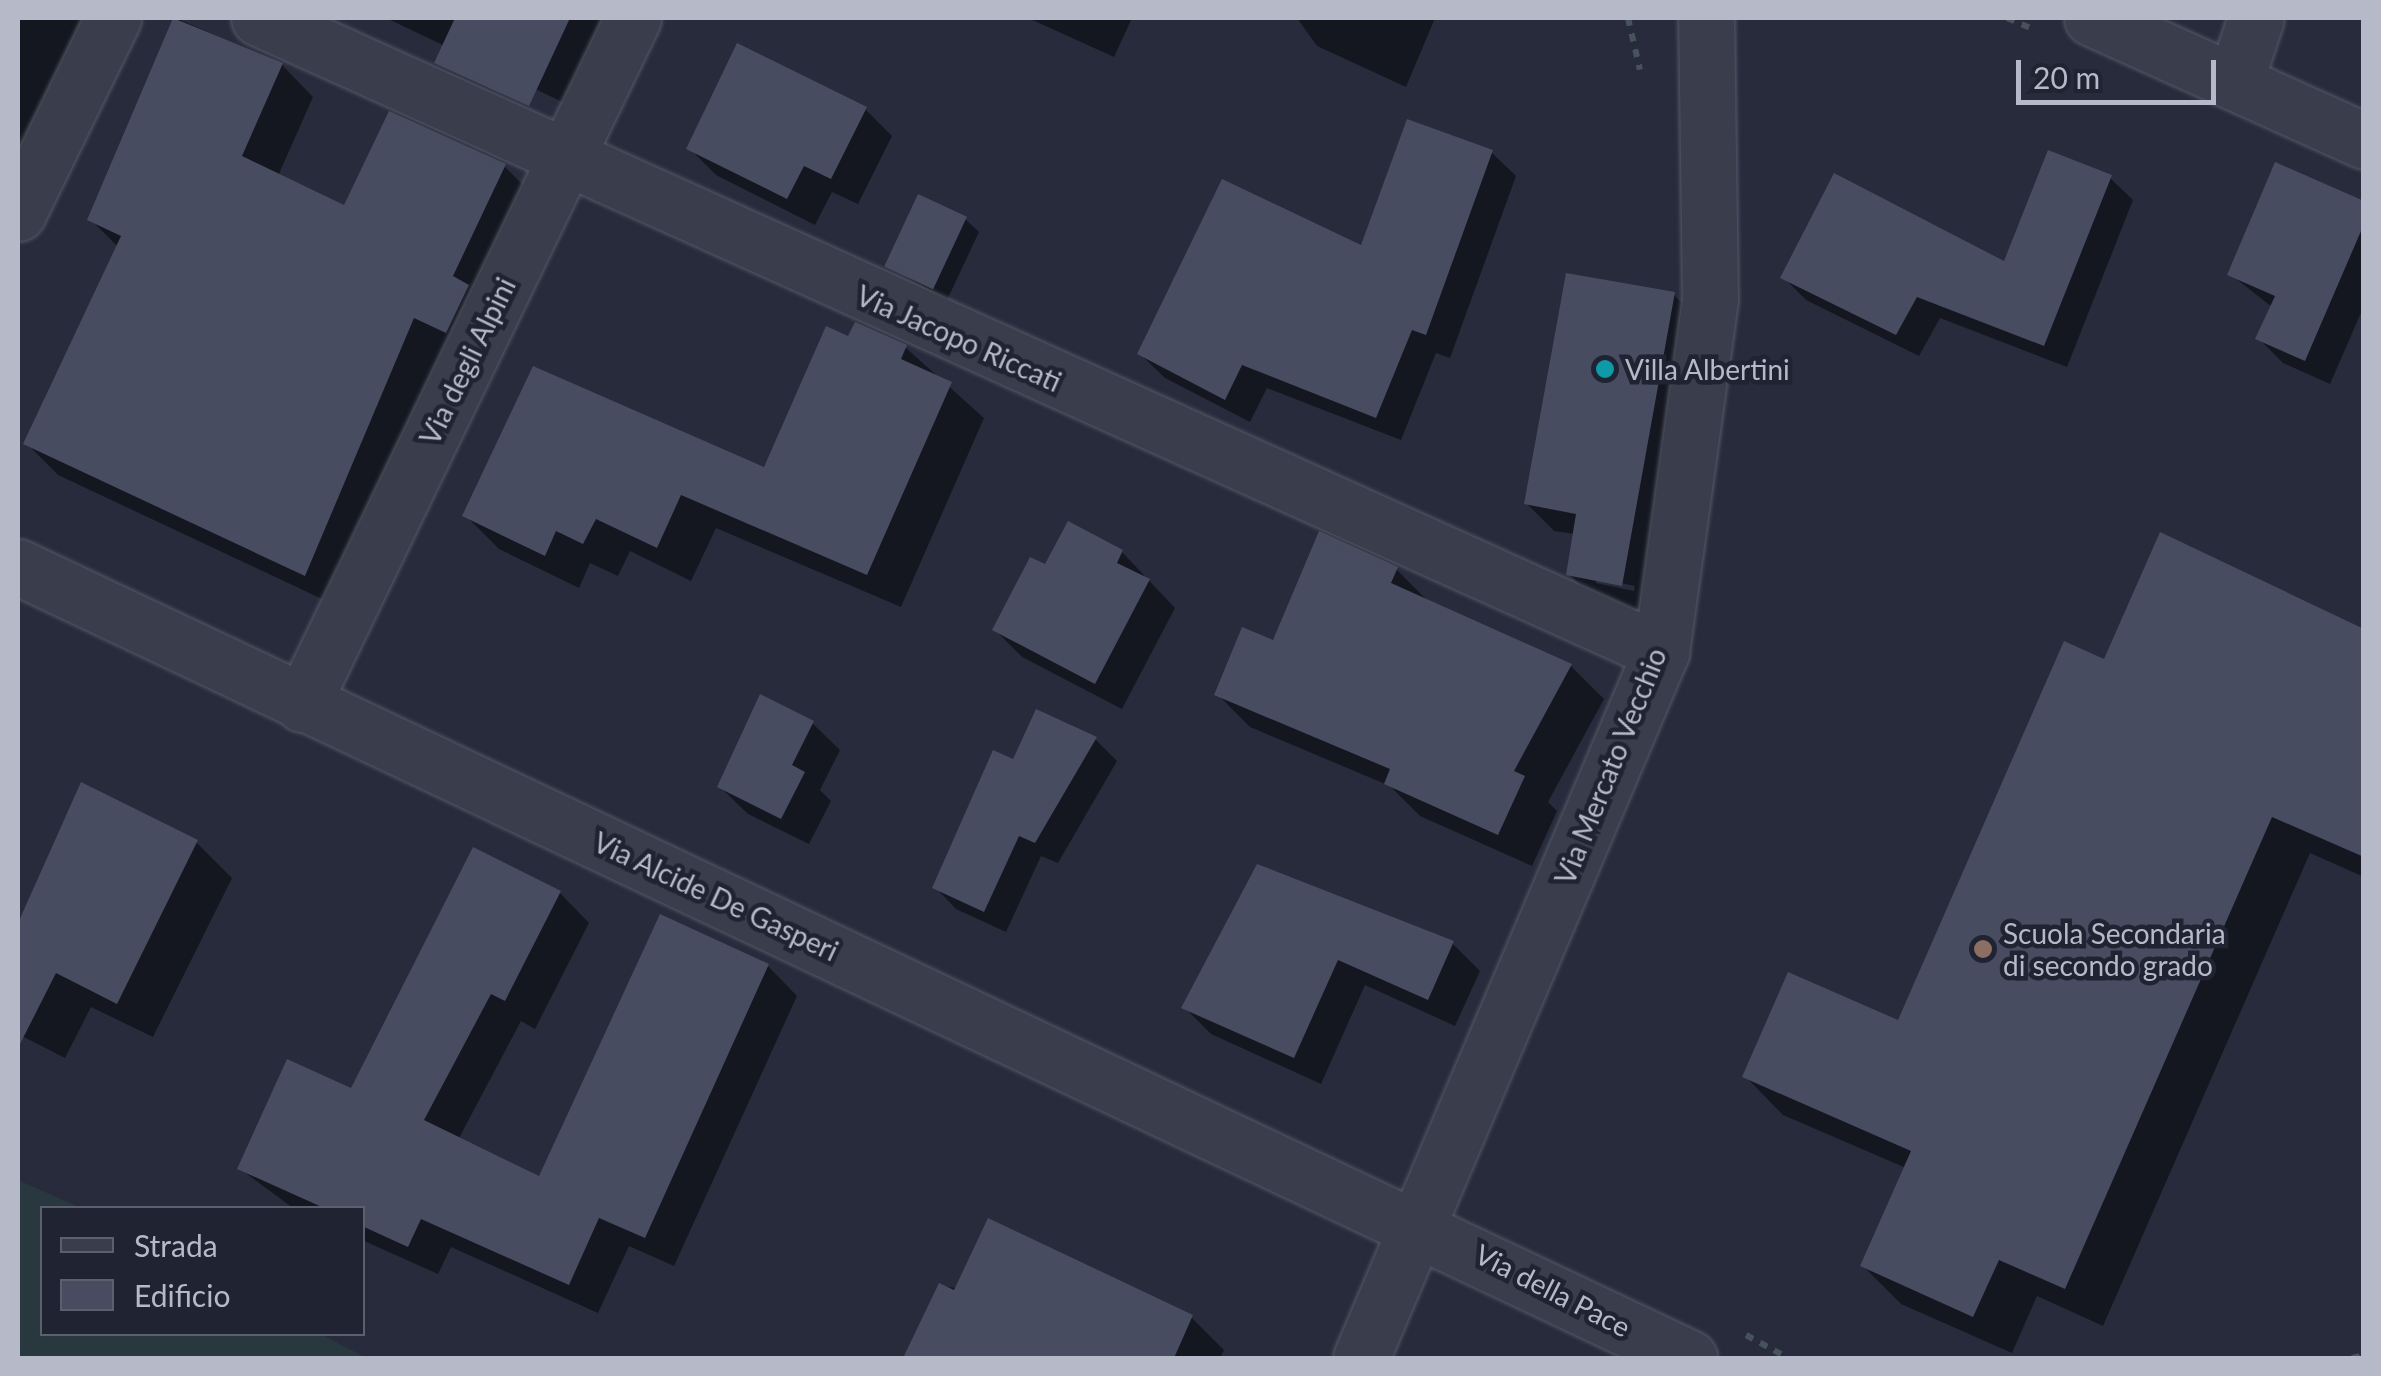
<!DOCTYPE html>
<html>
<head>
<meta charset="utf-8">
<style>
  body { margin:0 }
  #map { position:relative; width:2381px; height:1376px; overflow:hidden; background:#272b3c; font-family:Lato,sans-serif }
  div>[style] { position:absolute }
  .green>* { inset:0; background:#29383e }
  .shadow>* { inset:0; background:#0007 }
  .building>* { inset:0; background:#484c60; transform-origin:0 0 }
  .path>* { height:6px; margin-top:-3px; transform-origin:0; background:repeating-linear-gradient(90deg,#46535a 0 8px,transparent 0 16px) }
  .roads { filter:drop-shadow(0 0 2px #555967) drop-shadow(0 0 2px #555967) }
  .minor>* { height:55px; margin:-27.5px; padding:0 27.5px; transform-origin:27.5px; border-radius:27.5px; background:#3a3e4c }
  .dots>* { width:28px; height:28px; translate:-50% -50%; box-sizing:border-box; border:5px solid #1f2332; border-radius:50% }
  span { translate:-50% -50%; white-space:nowrap; text-align:center; line-height:1.15; -webkit-text-stroke:9px #1f2332; paint-order:stroke }
  .street-label { font-size:28px; color:#b6b9c7 }
  .poi-label { font-size:28px; color:#b6b9c7 }
  .left { translate:0 -50%; text-align:left }
  .frame { position:absolute; inset:0; border:20px solid #b6b9c7; pointer-events:none }
  .legend { position:absolute; left:40px; top:1206px; width:325px; height:130px; box-sizing:border-box; background:#1f2332; border:2px solid #5b5f6e; margin:0; padding:12px 18px; list-style:none; font-size:30px; color:#b6b9c7 }
  .legend li { display:flex; align-items:center; gap:20px; height:50px }
  .legend b { width:50px; border:2px solid #5b5f6e }
  .scale { position:absolute; left:2016px; top:60px; width:200px; height:45px; box-sizing:border-box; border:5px solid #b6b9c7; border-top:0; padding-left:12px; font-size:30px; line-height:35px; white-space:nowrap; color:#b6b9c7; -webkit-text-stroke:8px #1f2332; paint-order:stroke }
</style>
</head>
<body>
<div id="map">
  <div class="green">
    <div style="clip-path:polygon(18px 1180px,81px 1208px,42px 1208px,42px 1334px,320px 1334px,367px 1358px,18px 1358px)"></div>
  </div>
  <div class="shadow">
    <div style="clip-path:polygon(18px 18px,94px 18px,18px 174px)"></div>
    <div style="clip-path:polygon(176px 18px,282px 65px,313px 97px,278px 176px,345px 209px,504px 166px,536px 198px,337px 606px,58px 475px,26px 443px,118px 247px,90px 219px)"></div>
    <div style="clip-path:polygon(386px 18px,616px 18px,575px 108px)"></div>
    <div style="clip-path:polygon(1028px 18px,1132px 18px,1114px 57px)"></div>
    <div style="clip-path:polygon(1297px 18px,1435px 18px,1406px 87px,1317px 46px)"></div>
    <div style="clip-path:polygon(865px 109px,892px 136px,858px 204px,832px 192px,815px 225px,716px 175px,689px 148px)"></div>
    <div style="clip-path:polygon(1491px 152px,1516px 176px,1450px 358px,1436px 353px,1401px 440px,1267px 388px,1250px 422px,1165px 378px,1140px 354px,1363px 248px)"></div>
    <div style="clip-path:polygon(2110px 178px,2133px 200px,2067px 367px,1940px 318px,1919px 356px,1806px 300px,1783px 277px,2005px 265px)"></div>
    <div style="clip-path:polygon(2364px 203px,2364px 306px,2330px 384px,2283px 363px,2258px 338px,2272px 307px,2230px 274px)"></div>
    <div style="clip-path:polygon(965px 219px,979px 232px,947px 300px,886px 265px)"></div>
    <div style="clip-path:polygon(evenodd,1674px 295px,1701px 322px,1649px 612px,1596px 601px,1569px 574px,1575px 534px,1554px 531px,1526px 503px,1674px 295px,1596px 578px,1635px 586px,1634px 591px,1596px 583px,1596px 578px)"></div>
    <div style="clip-path:polygon(850px 339px,906px 348px,984px 418px,901px 607px,716px 528px,691px 581px,630px 551px,618px 576px,590px 563px,579px 588px,499px 549px,465px 515px,765px 470px)"></div>
    <div style="clip-path:polygon(1122px 552px,1175px 608px,1122px 709px,1022px 657px,995px 630px,1046px 568px)"></div>
    <div style="clip-path:polygon(1396px 569px,1430px 603px,1571px 666px,1604px 699px,1548px 802px,1557px 811px,1532px 866px,1420px 816px,1390px 786px,1250px 727px,1217px 694px,1274px 643px)"></div>
    <div style="clip-path:polygon(2364px 632px,2364px 877px,2310px 853px,2103px 1326px,2037px 1296px,2012px 1353px,1901px 1304px,1863px 1266px,1906px 1168px,1783px 1115px,1745px 1076px,1900px 1023px,2106px 662px)"></div>
    <div style="clip-path:polygon(812px 723px,840px 750px,820px 790px,831px 801px,809px 844px,748px 814px,720px 787px)"></div>
    <div style="clip-path:polygon(1095px 739px,1117px 761px,1058px 863px,1041px 856px,1006px 932px,956px 909px,935px 887px,1014px 763px)"></div>
    <div style="clip-path:polygon(82px 785px,196px 842px,232px 878px,153px 1037px,91px 1007px,65px 1058px,18px 1034px,18px 926px)"></div>
    <div style="clip-path:polygon(475px 850px,560px 893px,589px 923px,535px 1029px,521px 1021px,458px 1140px,540px 1180px,768px 966px,797px 996px,674px 1266px,629px 1246px,598px 1313px,451px 1247px,438px 1274px,362px 1240px,362px 1208px,293px 1208px,240px 1169px,352px 1091px)"></div>
    <div style="clip-path:polygon(1258px 868px,1453px 944px,1480px 971px,1455px 1026px,1365px 985px,1321px 1084px,1211px 1034px,1184px 1007px)"></div>
    <div style="clip-path:polygon(940px 1286px,1191px 1317px,1224px 1350px,1220px 1358px,906px 1358px)"></div>
  </div>
  <div class="building">
    <div style="clip-path:polygon(173px 18px,283px 63px,242px 156px,344px 205px,389px 111px,506px 164px,453px 276px,469px 285px,446px 333px,414px 318px,305px 576px,23px 444px,121px 236px,87px 220px)"></div>
    <div style="clip-path:polygon(455px 18px,570px 18px,529px 106px,434px 63px)"></div>
    <div style="clip-path:polygon(737px 43px,867px 107px,831px 179px,804px 166px,787px 199px,686px 149px)"></div>
    <div style="clip-path:polygon(1407px 119px,1493px 150px,1426px 335px,1412px 330px,1376px 418px,1242px 365px,1225px 400px,1137px 354px,1222px 179px,1361px 245px)"></div>
    <div style="clip-path:polygon(2048px 150px,2112px 175px,2044px 346px,1917px 297px,1896px 335px,1780px 278px,1834px 173px,2004px 261px)"></div>
    <div style="clip-path:polygon(2275px 162px,2364px 201px,2364px 224px,2305px 361px,2255px 339px,2275px 296px,2227px 275px)"></div>
    <div style="left:918px;top:194px;width:54px;height:80px;rotate:25deg"></div>
    <div style="clip-path:polygon(1566px 273px,1675px 292px,1622px 586px,1566px 575px,1576px 514px,1524px 504px)"></div>
    <div style="clip-path:polygon(855px 322px,907px 345px,901px 359px,952px 382px,867px 575px,681px 495px,657px 548px,596px 519px,583px 544px,556px 531px,545px 556px,462px 516px,533px 366px,764px 467px,826px 326px,848px 336px)"></div>
    <div style="clip-path:polygon(1068px 521px,1123px 550px,1117px 563px,1150px 579px,1095px 684px,992px 630px,1030px 557px,1045px 564px)"></div>
    <div style="clip-path:polygon(1319px 531px,1398px 567px,1391px 583px,1572px 664px,1514px 771px,1525px 776px,1498px 835px,1384px 784px,1390px 769px,1214px 695px,1242px 627px,1273px 640px)"></div>
    <div style="clip-path:polygon(2160px 532px,2364px 629px,2364px 857px,2272px 817px,2065px 1289px,1999px 1260px,1973px 1317px,1860px 1266px,1911px 1151px,1742px 1077px,1788px 972px,1898px 1020px,2064px 641px,2104px 659px)"></div>
    <div style="clip-path:polygon(760px 694px,814px 721px,792px 765px,805px 772px,781px 819px,717px 787px)"></div>
    <div style="clip-path:polygon(1036px 709px,1097px 737px,1035px 843px,1019px 836px,984px 912px,932px 888px,993px 750px,1013px 759px)"></div>
    <div style="clip-path:polygon(81px 782px,198px 840px,117px 1004px,56px 973px,18px 1048px,18px 923px)"></div>
    <div style="clip-path:polygon(473px 847px,561px 891px,505px 1001px,491px 994px,424px 1120px,539px 1176px,660px 914px,769px 964px,645px 1238px,599px 1218px,569px 1285px,421px 1219px,408px 1247px,362px 1226px,362px 1208px,324px 1208px,237px 1169px,287px 1059px,351px 1088px)"></div>
    <div style="clip-path:polygon(1257px 864px,1454px 941px,1428px 1000px,1338px 960px,1294px 1058px,1181px 1008px)"></div>
    <div style="clip-path:polygon(988px 1218px,1193px 1315px,1174px 1358px,903px 1358px,939px 1283px,954px 1290px)"></div>
  </div>
  <div class="path">
    <div style="left:1628px;top:18px;width:53px;rotate:77deg"></div>
    <div style="left:2007px;top:18px;width:28px;rotate:23deg"></div>
    <div style="left:1746px;top:1335px;width:48px;rotate:28.7deg"></div>
    <div style="left:2352px;top:1358px;width:12px;rotate:-14deg"></div>
  </div>
  <div class="roads">
    <div class="minor">
      <div style="left:259px;top:18px;width:1539px;rotate:24.33deg"></div>
      <div style="left:2092px;top:18px;width:299px;rotate:24.3deg"></div>
      <div style="left:2235px;top:81px;width:66px;rotate:-71.6deg"></div>
      <div style="left:18px;top:213px;width:217px;rotate:-64deg"></div>
      <div style="left:18px;top:567px;width:1849px;rotate:25.33deg"></div>
      <div style="left:302px;top:704px;width:762px;rotate:-64.24deg"></div>
      <div style="left:1361px;top:1358px;width:767px;rotate:-66.98deg"></div>
      <div style="left:1661px;top:652px;width:356px;rotate:-82.1deg"></div>
      <div style="left:1710px;top:299px;width:281px;rotate:-90.8deg"></div>
    </div>
  </div>
  <div class="dots">
    <div style="left:1605px;top:369px;background:#0f9aa8"></div>
    <div style="left:1983px;top:949px;background:#8d6e63"></div>
  </div>
  <div class="street-label">
    <span style="left:959px;top:338px;rotate:24deg">Via Jacopo Riccati</span>
    <span style="left:467px;top:361px;rotate:-64deg">Via degli Alpini</span>
    <span style="left:1610px;top:766px;rotate:-68deg">Via Mercato Vecchio</span>
    <span style="left:716px;top:896px;rotate:25deg">Via Alcide De Gasperi</span>
    <span style="left:1553px;top:1290px;rotate:27deg">Via della Pace</span>
  </div>
  <div class="poi-label">
    <span class="left" style="left:1625px;top:369px">Villa Albertini</span>
    <span class="left" style="left:2003px;top:949px">Scuola Secondaria<br>di secondo grado</span>
  </div>
  <div class="frame"></div>
  <ul class="legend">
  <li><b style="height:12px;background:#3a3e4c"></b>Strada</li>
  <li><b style="height:28px;background:#484c60"></b>Edificio</li>
  </ul>
  <div class="scale">20 m</div>
</div>
</body>
</html>
